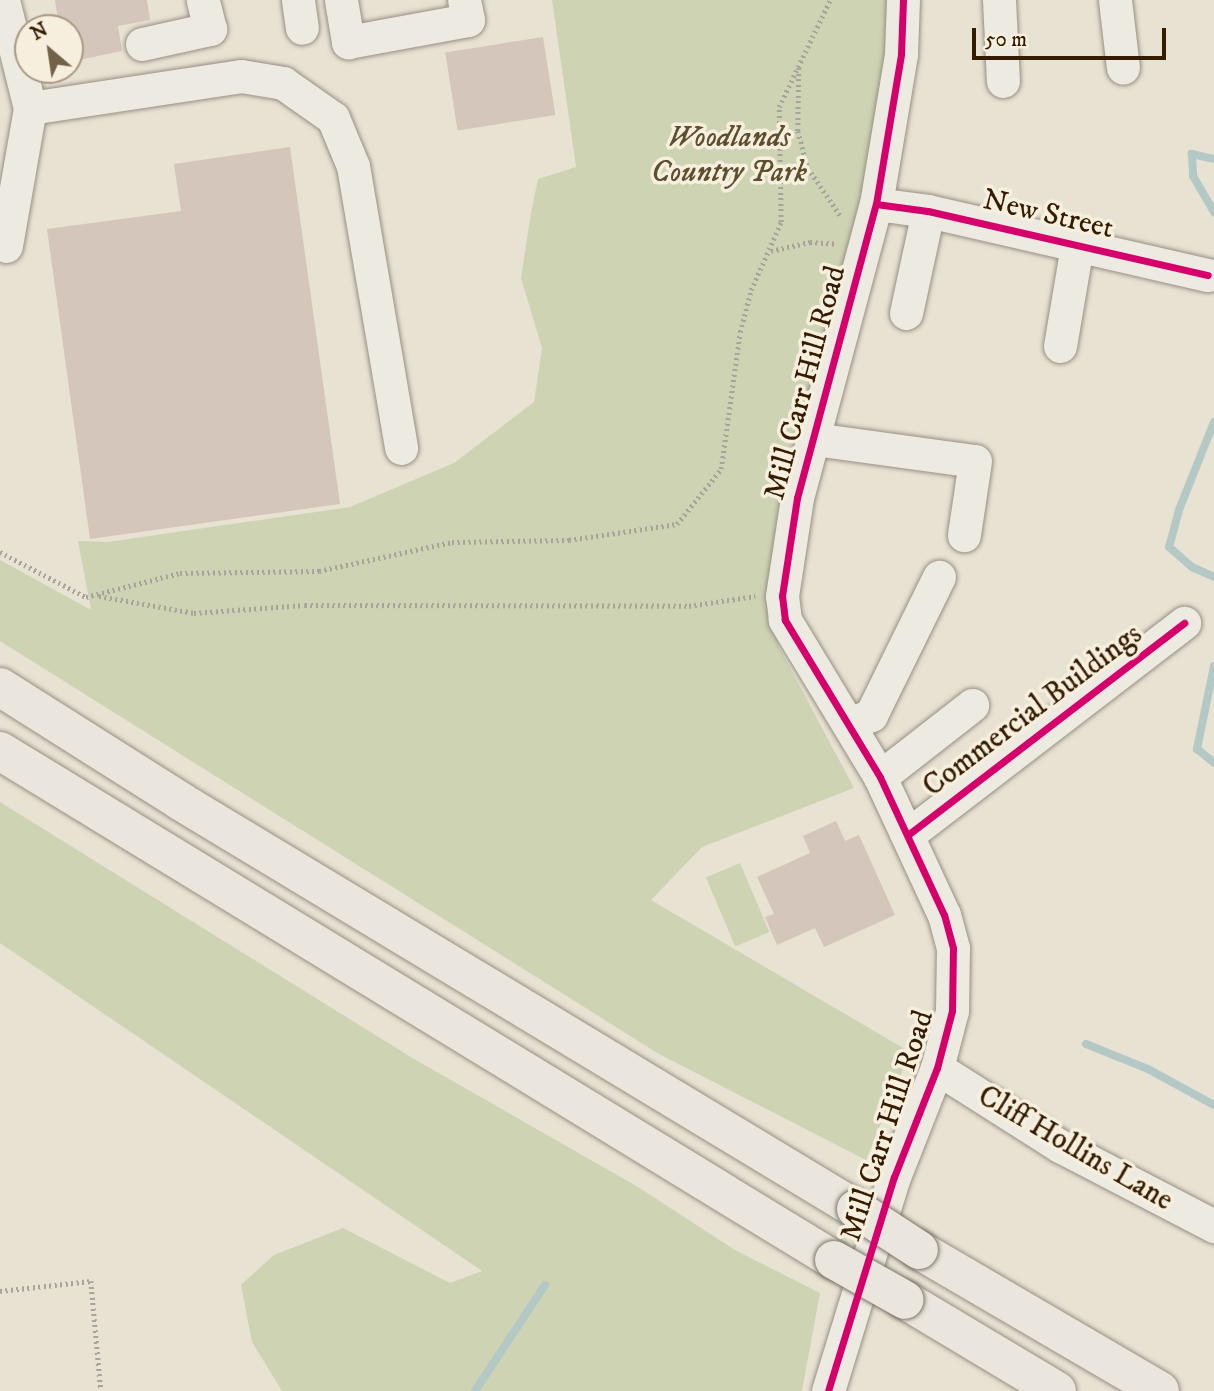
<!DOCTYPE html>
<html>
<head>
<meta charset="utf-8">
<style>
  body { margin:0 }
  #map { position:relative; width:1214px; height:1391px; overflow:hidden; background:#e8e2d3; font-family:"IM FELL DW Pica",serif }
  div>[style] { position:absolute }
  .green>* { inset:0; background:#ced3b3; transform-origin:0 0 }
  .stream>* { height:8px; margin:-4px; padding:0 4px; transform-origin:4px; border-radius:4px; background:#b4c8c5 }
  .building>* { inset:0; background:#d4c6ba; transform-origin:0 0 }
  .path>* { height:4.5px; margin-top:-2.25px; transform-origin:0; background:repeating-linear-gradient(90deg,#a8a39b 0 2px,transparent 0 5.5px) }
  .roads { filter:drop-shadow(0 0 2px #979083) drop-shadow(0 0 2px #979083) }
  .minor>* { height:33px; margin:-16.5px; padding:0 16.5px; transform-origin:16.5px; border-radius:16.5px; background:#edeae2 }
  .highway>* { height:38px; margin:-19px; padding:0 19px; transform-origin:19px; border-radius:19px; background:#eae6dd }
  .bridges { filter:drop-shadow(0 0 2px #7c7568) drop-shadow(0 0 2px #7c7568) }
  .highway-bridge>* { height:38px; margin:-19px; padding:0 19px; transform-origin:19px; border-radius:19px; background:#eae6dd }
  .cycleway>* { height:7px; margin:-3.5px; padding:0 3.5px; transform-origin:3.5px; border-radius:3.5px; background:#d6006c }
  span { translate:-50% -50%; white-space:nowrap; text-align:center; line-height:1.15; -webkit-text-stroke:7px #f6efdd; paint-order:stroke }
  .park-label { font-size:30px; color:#5c4e2e; font-style:italic }
  .street-label { font-size:30px; color:#351b00 }
  .north { position:absolute; left:14px; top:14px; width:70px; height:70px; box-sizing:border-box; background:#f6efdd; border:2px solid #a99a85; border-radius:50%; rotate:331deg; font-size:19px; font-weight:700; line-height:28px; text-align:center; color:#351b00 }
  .north::after { content:''; display:block; margin:auto; width:24px; height:32px; background:#74614a; clip-path:polygon(50% 0,100% 100%,50% 72%,0 100%) }
  .scale { position:absolute; left:972px; top:28px; width:194px; height:32px; box-sizing:border-box; border:4px solid #351b00; border-top:0; padding-left:9px; font-size:21px; line-height:24px; white-space:nowrap; color:#351b00; -webkit-text-stroke:5px #f6efdd; paint-order:stroke }
</style>
</head>
<body>
<div id="map">
  <div class="green">
    <div style="clip-path:polygon(552px 0,903px 0,782px 596px,778px 645px,854px 788px,702px 847px,651px 900px,910px 1052px,866px 1160px,659px 1054px,0 641px,0 560px,91px 610px,78px 541px,108px 542px,350px 507px,454px 463px,534px 402px,542px 348px,521px 278px,531px 213px,538px 179px,576px 167px)"></div>
    <div style="clip-path:polygon(0 802px,414px 1059px,638px 1187px,735px 1250px,820px 1293px,802px 1391px,282px 1391px,252px 1342px,241px 1285px,274px 1255px,343px 1228px,450px 1283px,482px 1271px,0 943px)"></div>
    <div style="left:740px;top:863px;width:75px;height:37px;rotate:67deg"></div>
  </div>
  <div class="stream">
    <div style="left:1214px;top:159px;width:23px;rotate:-167deg"></div>
    <div style="left:1192px;top:154px;width:22px;rotate:87deg"></div>
    <div style="left:1193px;top:176px;width:42px;rotate:59.7deg"></div>
    <div style="left:1214px;top:422px;width:95px;rotate:111.7deg"></div>
    <div style="left:1179px;top:510px;width:38px;rotate:105deg"></div>
    <div style="left:1169px;top:547px;width:30px;rotate:41deg"></div>
    <div style="left:1192px;top:567px;width:24px;rotate:24deg"></div>
    <div style="left:1214px;top:666px;width:85px;rotate:101.6deg"></div>
    <div style="left:1197px;top:749px;width:22px;rotate:39deg"></div>
    <div style="left:1086px;top:1044px;width:67px;rotate:22deg"></div>
    <div style="left:1148px;top:1069px;width:75px;rotate:28.6deg"></div>
    <div style="left:475px;top:1391px;width:127px;rotate:-56.6deg"></div>
  </div>
  <div class="building">
    <div style="clip-path:polygon(55px 0,147px 0,150px 20px,118px 26px,122px 51px,74px 61px,70px 28px,59px 28px)"></div>
    <div style="left:543px;top:37px;width:79px;height:99px;rotate:81deg"></div>
    <div style="clip-path:polygon(290px 147px,340px 504px,90px 539px,47px 229px,181px 211px,174px 164px)"></div>
    <div style="clip-path:polygon(836px 821px,845px 841px,859px 835px,895px 915px,824px 947px,815px 928px,777px 945px,765px 917px,774px 914px,757px 877px,810px 853px,803px 836px)"></div>
  </div>
  <div class="path">
    <div style="left:799px;top:68px;width:63px;rotate:90.9deg"></div>
    <div style="left:798px;top:131px;width:38px;rotate:75deg"></div>
    <div style="left:808px;top:168px;width:60px;rotate:55.8deg"></div>
    <div style="left:771px;top:251px;width:40px;rotate:-13deg"></div>
    <div style="left:810px;top:242px;width:26px;rotate:4deg"></div>
    <div style="left:0;top:552px;width:97px;rotate:27.6deg"></div>
    <div style="left:99px;top:596px;width:97px;rotate:10.1deg"></div>
    <div style="left:194px;top:613px;width:111px;rotate:-4.1deg"></div>
    <div style="left:305px;top:605px;width:384px;rotate:0.1deg"></div>
    <div style="left:689px;top:606px;width:67px;rotate:-8.6deg"></div>
    <div style="left:86px;top:597px;width:97px;rotate:-14.3deg"></div>
    <div style="left:180px;top:573px;width:139px;rotate:-0.8deg"></div>
    <div style="left:319px;top:571px;width:136px;rotate:-12.3deg"></div>
    <div style="left:452px;top:542px;width:117px;rotate:-1deg"></div>
    <div style="left:569px;top:540px;width:109px;rotate:-8.4deg"></div>
    <div style="left:677px;top:524px;width:70px;rotate:-51.3deg"></div>
    <div style="left:721px;top:469px;width:138px;rotate:-82.1deg"></div>
    <div style="left:740px;top:332px;width:43px;rotate:-75.3deg"></div>
    <div style="left:751px;top:290px;width:74px;rotate:-66.2deg"></div>
    <div style="left:781px;top:222px;width:115px;rotate:-91deg"></div>
    <div style="left:779px;top:107px;width:119px;rotate:-64.5deg"></div>
    <div style="left:0;top:1291px;width:92px;rotate:-6.3deg"></div>
    <div style="left:91px;top:1281px;width:110px;rotate:84.8deg"></div>
  </div>
  <div class="roads">
    <div class="minor">
      <div style="left:3px;top:0;width:111px;rotate:76deg"></div>
      <div style="left:30px;top:108px;width:140px;rotate:99.9deg"></div>
      <div style="left:298px;top:0;width:28px;rotate:82deg"></div>
      <div style="left:341px;top:0;width:43px;rotate:80.5deg"></div>
      <div style="left:348px;top:42px;width:122px;rotate:-10.4deg"></div>
      <div style="left:468px;top:20px;width:20px;rotate:-101deg"></div>
      <div style="left:999px;top:0;width:81px;rotate:87.2deg"></div>
      <div style="left:1115px;top:0;width:68px;rotate:83.3deg"></div>
      <div style="left:142px;top:44px;width:70px;rotate:-12.4deg"></div>
      <div style="left:210px;top:29px;width:30px;rotate:-104deg"></div>
      <div style="left:30px;top:108px;width:213px;rotate:-8.6deg"></div>
      <div style="left:241px;top:76px;width:43px;rotate:9.5deg"></div>
      <div style="left:283px;top:83px;width:61px;rotate:35deg"></div>
      <div style="left:333px;top:118px;width:52px;rotate:67.4deg"></div>
      <div style="left:353px;top:166px;width:286px;rotate:80.3deg"></div>
      <div style="left:876px;top:204px;width:52px;rotate:7.7deg"></div>
      <div style="left:928px;top:211px;width:287px;rotate:12.9deg"></div>
      <div style="left:906px;top:313px;width:104px;rotate:-77.8deg"></div>
      <div style="left:1060px;top:346px;width:102px;rotate:-80.4deg"></div>
      <div style="left:814px;top:439px;width:162px;rotate:7.8deg"></div>
      <div style="left:975px;top:461px;width:75px;rotate:98.5deg"></div>
      <div style="left:849px;top:724px;width:24px;rotate:-22deg"></div>
      <div style="left:871px;top:715px;width:154px;rotate:-63.8deg"></div>
      <div style="left:880px;top:777px;width:117px;rotate:-38deg"></div>
      <div style="left:909px;top:834px;width:347px;rotate:-37.5deg"></div>
      <div style="left:937px;top:1068px;width:146px;rotate:32.4deg"></div>
      <div style="left:1060px;top:1146px;width:174px;rotate:27.5deg"></div>
      <div style="left:828px;top:1391px;width:224px;rotate:-72.9deg"></div>
      <div style="left:894px;top:1177px;width:117px;rotate:-68.5deg"></div>
      <div style="left:937px;top:1068px;width:59px;rotate:-75.3deg"></div>
      <div style="left:952px;top:1011px;width:63px;rotate:-89.1deg"></div>
      <div style="left:953px;top:948px;width:34px;rotate:-105deg"></div>
      <div style="left:944px;top:915px;width:152px;rotate:-114.9deg"></div>
      <div style="left:880px;top:777px;width:184px;rotate:-121.2deg"></div>
      <div style="left:785px;top:620px;width:24px;rotate:-97deg"></div>
      <div style="left:782px;top:596px;width:99px;rotate:-81.3deg"></div>
      <div style="left:797px;top:498px;width:304px;rotate:-75deg"></div>
      <div style="left:876px;top:204px;width:152px;rotate:-80.5deg"></div>
      <div style="left:901px;top:54px;width:54px;rotate:-87.9deg"></div>
    </div>
    <div class="highway">
      <div style="left:0;top:687px;width:213px;rotate:32.3deg"></div>
      <div style="left:180px;top:801px;width:790px;rotate:31.11deg"></div>
      <div style="left:0;top:751px;width:977px;rotate:31.4deg"></div>
      <div style="left:919px;top:1250px;width:279px;rotate:30.3deg"></div>
      <div style="left:905px;top:1300px;width:177px;rotate:30.9deg"></div>
    </div>
  </div>
  <div class="bridges">
    <div class="highway-bridge">
      <div style="left:856px;top:1209px;width:75px;rotate:33.1deg"></div>
      <div style="left:834px;top:1260px;width:81px;rotate:29.4deg"></div>
    </div>
  </div>
  <div class="cycleway">
    <div style="left:876px;top:204px;width:52px;rotate:7.7deg"></div>
    <div style="left:928px;top:211px;width:287px;rotate:12.9deg"></div>
    <div style="left:909px;top:834px;width:347px;rotate:-37.5deg"></div>
    <div style="left:828px;top:1391px;width:224px;rotate:-72.9deg"></div>
    <div style="left:894px;top:1177px;width:117px;rotate:-68.5deg"></div>
    <div style="left:937px;top:1068px;width:59px;rotate:-75.3deg"></div>
    <div style="left:952px;top:1011px;width:63px;rotate:-89.1deg"></div>
    <div style="left:953px;top:948px;width:34px;rotate:-105deg"></div>
    <div style="left:944px;top:915px;width:152px;rotate:-114.9deg"></div>
    <div style="left:880px;top:777px;width:184px;rotate:-121.2deg"></div>
    <div style="left:785px;top:620px;width:24px;rotate:-97deg"></div>
    <div style="left:782px;top:596px;width:99px;rotate:-81.3deg"></div>
    <div style="left:797px;top:498px;width:304px;rotate:-75deg"></div>
    <div style="left:876px;top:204px;width:152px;rotate:-80.5deg"></div>
    <div style="left:901px;top:54px;width:54px;rotate:-87.9deg"></div>
  </div>
  <div class="park-label">
    <span style="left:729px;top:155px">Woodlands<br>Country Park</span>
  </div>
  <div class="street-label">
    <span style="left:1048px;top:215px;rotate:13deg">New Street</span>
    <span style="left:806px;top:383px;rotate:-75deg">Mill Carr Hill Road</span>
    <span style="left:1033px;top:711px;rotate:-37deg">Commercial Buildings</span>
    <span style="left:888px;top:1126px;rotate:-72deg">Mill Carr Hill Road</span>
    <span style="left:1075px;top:1149px;rotate:30deg">Cliff Hollins Lane</span>
  </div>
  <div class="north">N</div>
  <div class="scale">50 m</div>
</div>
</body>
</html>
